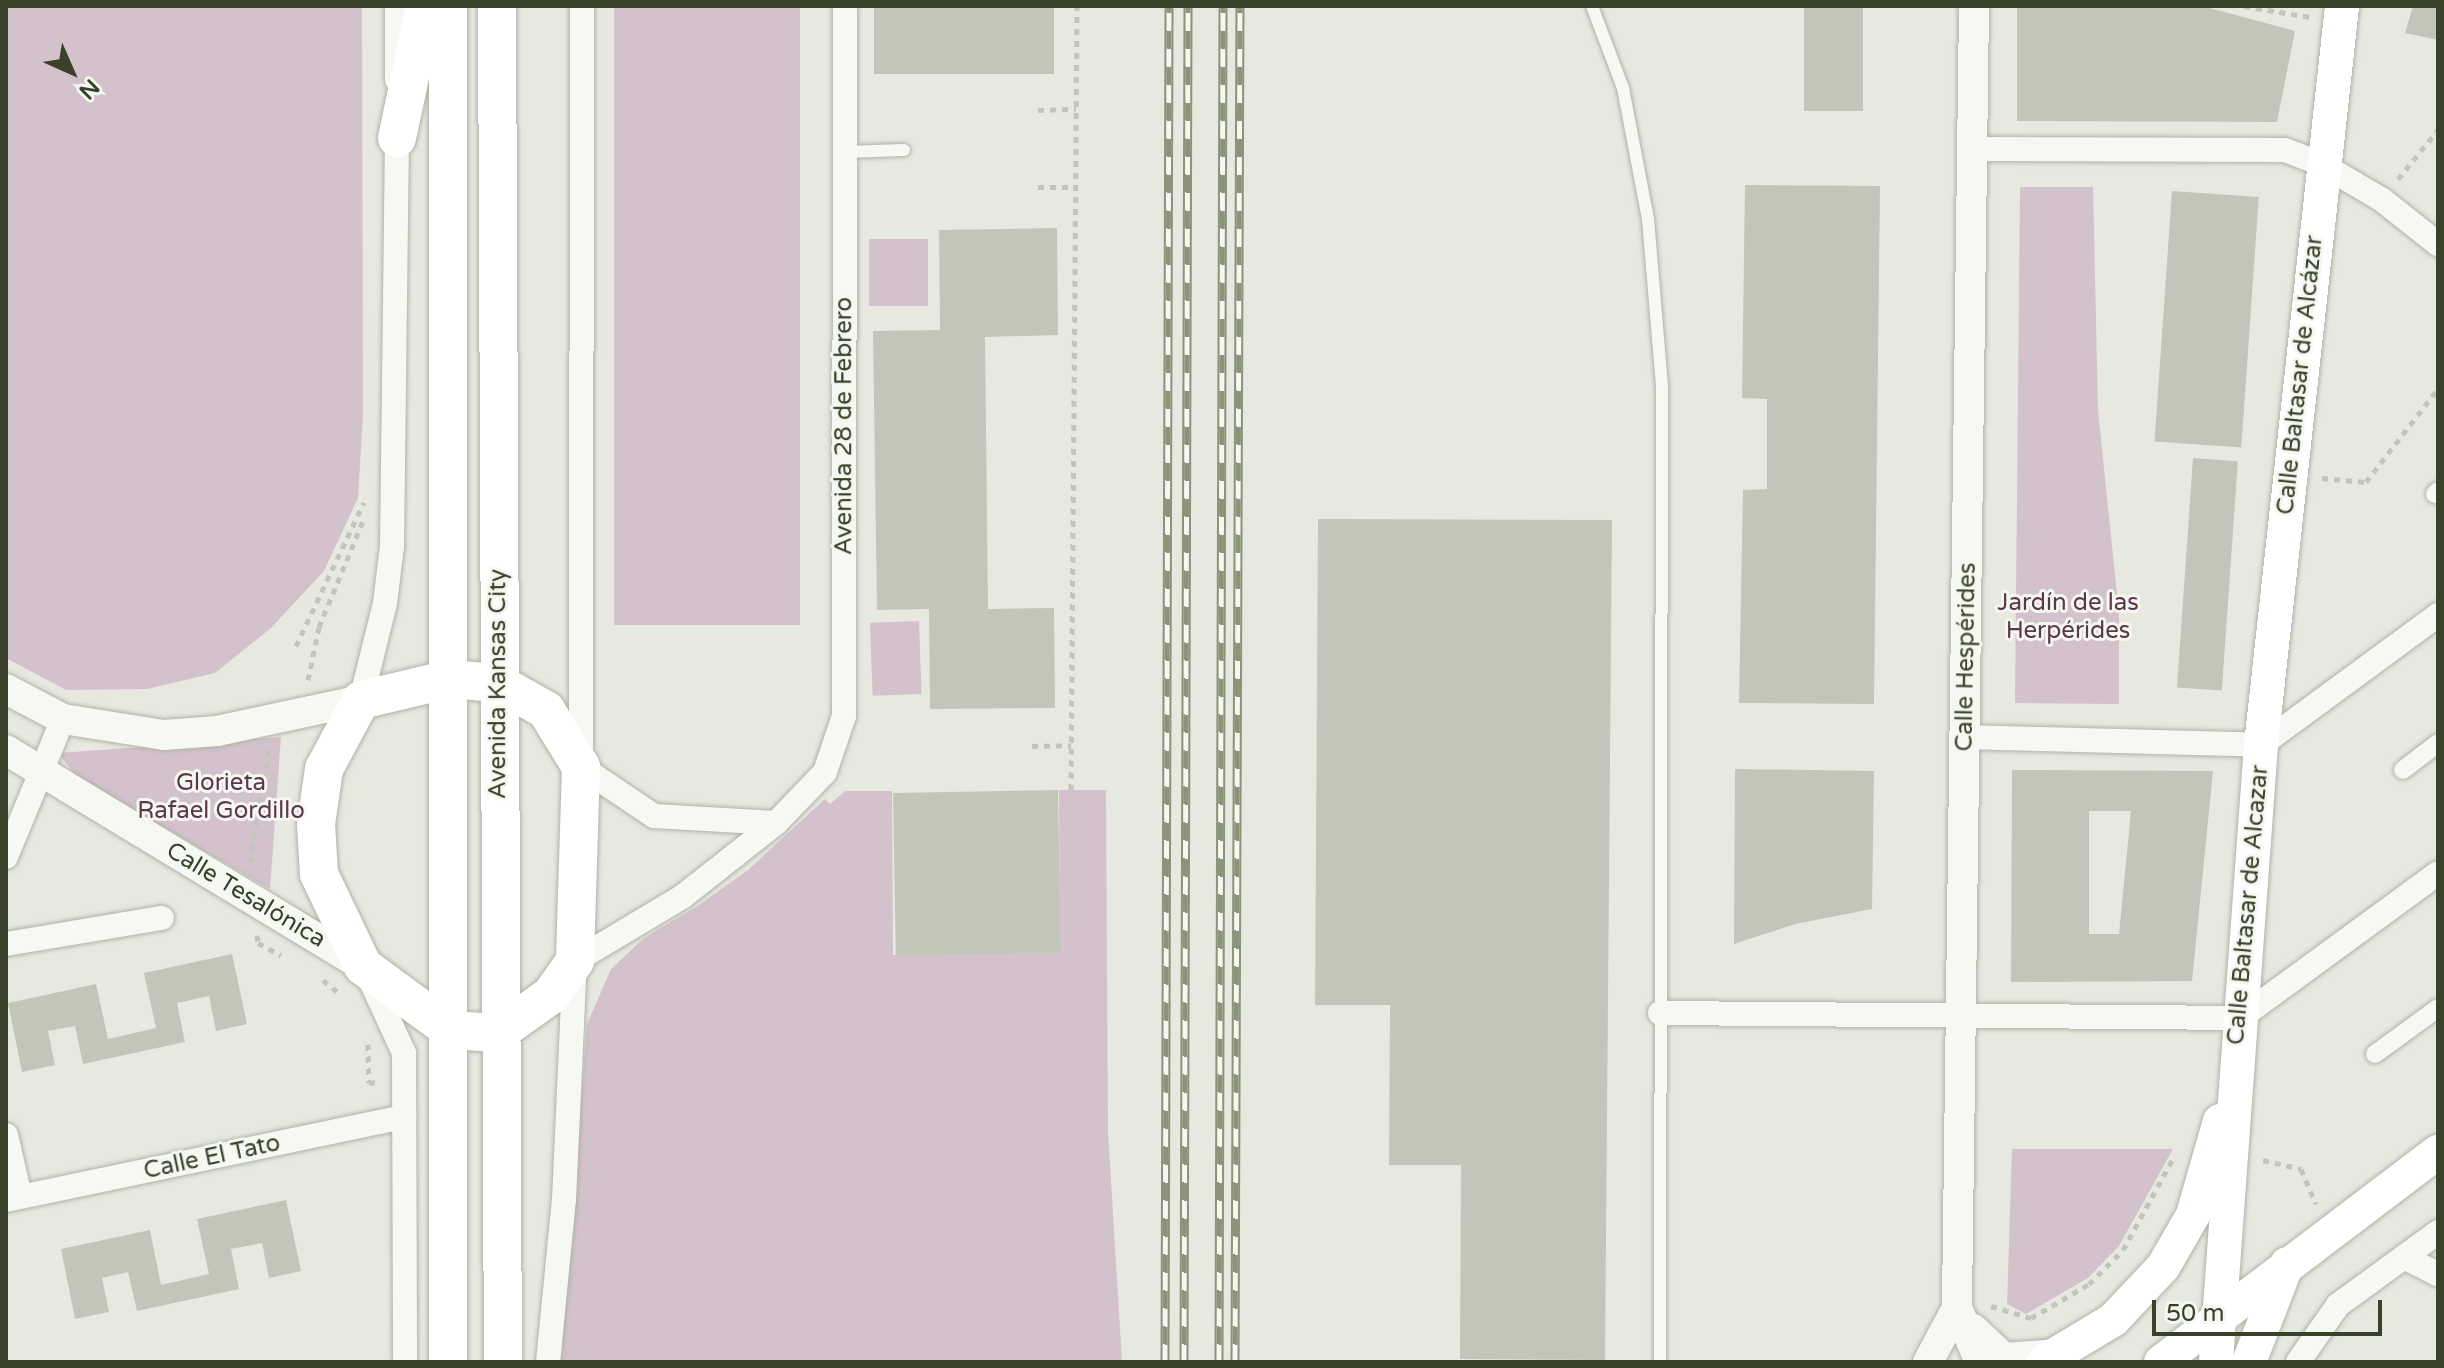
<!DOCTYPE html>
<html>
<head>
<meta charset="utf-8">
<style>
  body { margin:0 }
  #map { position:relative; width:2444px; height:1368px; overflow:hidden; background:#e7e9e1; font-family:"Varela Round",sans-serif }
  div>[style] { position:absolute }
  .green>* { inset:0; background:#d3c2cc; transform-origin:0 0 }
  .building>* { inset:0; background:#c2c6b8; transform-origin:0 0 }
  .path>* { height:5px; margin-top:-2.5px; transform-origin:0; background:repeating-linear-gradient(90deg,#c1c5bb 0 6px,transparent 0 12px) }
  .roads { filter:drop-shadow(0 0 2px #b0b3a6) drop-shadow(0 0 2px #b0b3a6) }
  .service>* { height:12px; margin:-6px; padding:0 6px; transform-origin:6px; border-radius:6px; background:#f6f8f4 }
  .pedestrian>* { height:18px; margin:-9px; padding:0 9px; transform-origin:9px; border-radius:9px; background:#f6f8f4 }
  .minor>* { height:24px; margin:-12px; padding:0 12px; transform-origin:12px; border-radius:12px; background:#f6f8f4 }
  .tertiary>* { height:30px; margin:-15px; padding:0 15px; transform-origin:15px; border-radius:15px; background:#f6f8f4 }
  .secondary>* { height:34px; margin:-17px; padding:0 17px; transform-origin:17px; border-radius:17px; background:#fff }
  .primary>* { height:38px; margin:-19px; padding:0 19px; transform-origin:19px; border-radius:19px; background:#fff }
  .rail>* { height:9px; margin-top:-4.5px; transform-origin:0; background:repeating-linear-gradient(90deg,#f5f7f1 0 18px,#8c937b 0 36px); box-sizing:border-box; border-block:2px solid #8c937b }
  span { translate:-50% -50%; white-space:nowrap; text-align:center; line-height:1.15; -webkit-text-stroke:6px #f5f7f1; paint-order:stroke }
  .street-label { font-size:24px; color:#3a412a }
  .park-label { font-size:24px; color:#5c374b }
  .frame { position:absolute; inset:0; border:8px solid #3a412a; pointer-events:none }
  .north { position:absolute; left:32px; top:32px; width:80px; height:80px; -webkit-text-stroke:6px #f5f7f1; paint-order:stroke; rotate:135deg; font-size:22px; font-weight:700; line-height:32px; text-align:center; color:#3a412a }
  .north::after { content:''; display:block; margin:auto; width:28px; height:36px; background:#3a412a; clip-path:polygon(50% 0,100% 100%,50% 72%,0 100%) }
  .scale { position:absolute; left:2152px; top:1300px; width:230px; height:36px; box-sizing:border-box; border:4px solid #3a412a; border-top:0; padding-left:10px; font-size:24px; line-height:28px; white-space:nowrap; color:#3a412a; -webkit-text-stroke:6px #f5f7f1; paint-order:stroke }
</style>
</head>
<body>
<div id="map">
  <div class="green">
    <div style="clip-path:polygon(6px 6px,362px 6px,363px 415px,358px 498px,324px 571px,271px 628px,215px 673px,147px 689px,66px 690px,6px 658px)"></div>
    <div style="left:614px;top:6px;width:186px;height:619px"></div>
    <div style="clip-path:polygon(2020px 187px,2093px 187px,2098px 410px,2119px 614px,2119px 704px,2015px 703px)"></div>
    <div style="left:869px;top:239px;width:59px;height:67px"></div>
    <div style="left:919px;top:621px;width:73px;height:49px;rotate:88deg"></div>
    <div style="clip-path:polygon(281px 737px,270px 889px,78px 778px,58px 753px)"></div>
    <div style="clip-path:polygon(1059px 790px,1106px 790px,1108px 1131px,1122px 1362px,561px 1362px,587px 1024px,611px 969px,644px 938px,699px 905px,748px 870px,825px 799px,830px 804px,845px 791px,892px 791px,893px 955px,1060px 953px)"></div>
    <div style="clip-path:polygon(2012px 1149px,2173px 1149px,2119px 1246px,2088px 1278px,2026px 1314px,2007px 1304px)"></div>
  </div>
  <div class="building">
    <div style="left:874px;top:6px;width:180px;height:68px"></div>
    <div style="left:1804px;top:6px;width:59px;height:105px"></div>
    <div style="clip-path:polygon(2017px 6px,2202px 6px,2295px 31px,2277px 122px,2017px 121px)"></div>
    <div style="clip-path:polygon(2413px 6px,2438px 6px,2438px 40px,2405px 33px)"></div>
    <div style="clip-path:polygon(1745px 185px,1880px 186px,1874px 704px,1739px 703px,1743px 490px,1767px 489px,1767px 399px,1742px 398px)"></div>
    <div style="left:2172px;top:191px;width:87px;height:251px;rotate:4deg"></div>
    <div style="clip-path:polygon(1057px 228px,1058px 335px,985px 337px,988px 609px,1054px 608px,1055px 708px,930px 709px,929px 609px,877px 610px,873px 331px,940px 330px,939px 230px)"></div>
    <div style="left:2193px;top:458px;width:45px;height:230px;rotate:4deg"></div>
    <div style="clip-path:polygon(1318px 519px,1612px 520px,1605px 1360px,1460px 1359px,1461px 1165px,1389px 1165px,1390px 1005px,1315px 1005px)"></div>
    <div style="clip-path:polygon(1735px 769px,1874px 771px,1872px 909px,1795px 924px,1734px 944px)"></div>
    <div style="clip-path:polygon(evenodd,2012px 770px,2213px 771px,2192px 981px,2011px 982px,2012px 770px,2089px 811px,2131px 811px,2119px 934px,2089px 934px,2089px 811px)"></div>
    <div style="left:1058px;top:790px;width:163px;height:165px;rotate:89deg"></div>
    <div style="clip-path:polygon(232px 954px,247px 1024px,216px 1031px,209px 996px,177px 1003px,185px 1042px,83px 1064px,75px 1026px,48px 1031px,55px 1065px,22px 1072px,8px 1003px,96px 984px,108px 1039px,156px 1028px,144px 973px)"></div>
    <div style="clip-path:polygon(286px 1200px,301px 1271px,269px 1278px,262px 1243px,231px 1249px,239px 1289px,137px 1311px,128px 1272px,102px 1278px,109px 1312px,75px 1319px,61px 1249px,150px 1230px,161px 1285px,209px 1274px,197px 1219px)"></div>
  </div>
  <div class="path">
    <div style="left:2244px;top:6px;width:67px;rotate:9.5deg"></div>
    <div style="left:1038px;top:110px;width:38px;rotate:-2deg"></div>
    <div style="left:2398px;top:179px;width:63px;rotate:-50.8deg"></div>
    <div style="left:1038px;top:187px;width:38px"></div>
    <div style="left:2322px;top:478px;width:44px;rotate:5.2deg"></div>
    <div style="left:2366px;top:482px;width:118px;rotate:-52.3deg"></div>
    <div style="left:296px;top:646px;width:159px;rotate:-64.7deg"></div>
    <div style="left:308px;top:680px;width:54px;rotate:-78.3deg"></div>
    <div style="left:319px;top:627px;width:120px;rotate:-67.5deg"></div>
    <div style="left:1032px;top:746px;width:39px;rotate:-1deg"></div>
    <div style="left:1071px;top:790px;width:784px;rotate:-89.56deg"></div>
    <div style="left:250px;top:862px;width:114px;rotate:-80.4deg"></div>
    <div style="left:257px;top:935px;width:8px;rotate:83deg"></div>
    <div style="left:258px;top:943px;width:26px;rotate:28deg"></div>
    <div style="left:323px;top:980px;width:22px;rotate:39deg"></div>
    <div style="left:368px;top:1044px;width:39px;rotate:89deg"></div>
    <div style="left:369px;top:1083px;width:11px;rotate:-10deg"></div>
    <div style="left:2263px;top:1160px;width:39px;rotate:13deg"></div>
    <div style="left:2301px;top:1169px;width:38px;rotate:67deg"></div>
    <div style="left:1991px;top:1306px;width:42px;rotate:16.7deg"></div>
    <div style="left:2031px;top:1318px;width:67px;rotate:-30.4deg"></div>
    <div style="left:2089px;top:1284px;width:48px;rotate:-45deg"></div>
    <div style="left:2123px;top:1250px;width:108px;rotate:-61.3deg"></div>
  </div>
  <div class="roads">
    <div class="service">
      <div style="left:1592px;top:6px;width:88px;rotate:69.3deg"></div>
      <div style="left:1623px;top:88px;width:133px;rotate:79.2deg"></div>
      <div style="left:1648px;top:219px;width:168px;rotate:85.2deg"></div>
      <div style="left:1662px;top:386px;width:976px;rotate:90.12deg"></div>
      <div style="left:844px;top:152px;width:60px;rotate:-1.9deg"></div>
    </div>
    <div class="pedestrian">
      <div style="left:2435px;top:494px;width:4px;rotate:-45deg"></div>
      <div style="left:2403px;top:770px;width:44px;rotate:-37.6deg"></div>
      <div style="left:2375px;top:1054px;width:78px;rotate:-36.1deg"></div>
    </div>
    <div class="minor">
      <div style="left:582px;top:6px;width:761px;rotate:90.08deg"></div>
      <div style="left:581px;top:767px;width:88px;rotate:33.9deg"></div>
      <div style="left:654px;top:816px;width:122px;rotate:3.3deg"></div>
      <div style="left:397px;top:80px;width:74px;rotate:-90deg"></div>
      <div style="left:1973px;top:149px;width:312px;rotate:0.2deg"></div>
      <div style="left:2285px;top:150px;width:39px;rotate:21deg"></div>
      <div style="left:2321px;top:164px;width:69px;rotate:30.3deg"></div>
      <div style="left:2381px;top:199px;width:73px;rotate:38.3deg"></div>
      <div style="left:361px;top:700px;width:100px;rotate:-76.1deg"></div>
      <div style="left:385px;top:603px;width:57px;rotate:-83deg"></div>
      <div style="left:392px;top:546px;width:422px;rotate:-89.3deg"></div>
      <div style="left:1965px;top:737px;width:296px;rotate:1.5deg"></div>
      <div style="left:2261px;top:745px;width:220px;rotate:-36.3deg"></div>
      <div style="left:6px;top:857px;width:149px;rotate:-67.6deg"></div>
      <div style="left:6px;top:944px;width:158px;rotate:-9.5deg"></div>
      <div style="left:368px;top:975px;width:86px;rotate:65.2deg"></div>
      <div style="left:404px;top:1053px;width:309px;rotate:89.8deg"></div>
      <div style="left:1660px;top:1013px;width:580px;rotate:0.49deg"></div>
      <div style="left:2240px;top:1018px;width:245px;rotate:-36.2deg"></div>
      <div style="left:6px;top:1135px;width:63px;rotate:77.1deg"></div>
      <div style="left:6px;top:1200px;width:407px;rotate:-11.8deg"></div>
      <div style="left:2404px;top:1257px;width:38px;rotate:27deg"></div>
      <div style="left:548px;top:1362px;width:163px;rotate:-84.4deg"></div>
      <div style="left:564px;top:1200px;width:239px;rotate:-87.4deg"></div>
      <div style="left:575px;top:961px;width:125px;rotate:-30.9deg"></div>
      <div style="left:682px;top:897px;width:120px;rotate:-38.2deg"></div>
      <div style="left:776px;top:823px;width:71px;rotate:-46.1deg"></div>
      <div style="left:825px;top:772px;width:59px;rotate:-71.3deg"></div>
      <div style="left:844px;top:716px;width:710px;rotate:-89.92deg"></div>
      <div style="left:2298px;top:1362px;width:70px;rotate:-54.9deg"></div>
      <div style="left:2338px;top:1305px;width:124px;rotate:-36.1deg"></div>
    </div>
    <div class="tertiary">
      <div style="left:1974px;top:6px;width:1302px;rotate:90.75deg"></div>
      <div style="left:1957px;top:1308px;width:59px;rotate:66.9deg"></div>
      <div style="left:6px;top:689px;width:64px;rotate:27.8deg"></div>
      <div style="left:63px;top:719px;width:102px;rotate:9deg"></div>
      <div style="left:164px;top:735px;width:53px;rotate:-4.3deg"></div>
      <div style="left:217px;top:731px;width:147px;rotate:-12.1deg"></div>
      <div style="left:6px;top:750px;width:417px;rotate:31.2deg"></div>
      <div style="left:1973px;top:1329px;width:42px;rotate:43.1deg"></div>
      <div style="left:2004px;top:1358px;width:55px;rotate:-4.2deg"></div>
      <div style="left:1928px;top:1362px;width:61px;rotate:-61.8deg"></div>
    </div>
    <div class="secondary">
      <div style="left:2043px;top:1362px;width:82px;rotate:-31deg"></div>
      <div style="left:2113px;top:1320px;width:73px;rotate:-46.7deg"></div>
      <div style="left:2163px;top:1267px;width:60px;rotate:-60deg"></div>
      <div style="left:2193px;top:1215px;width:98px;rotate:-74deg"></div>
      <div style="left:2161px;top:1362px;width:348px;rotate:-37.2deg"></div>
      <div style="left:2216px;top:1362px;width:619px;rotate:-85.83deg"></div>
      <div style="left:2261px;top:745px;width:743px;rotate:-83.74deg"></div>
      <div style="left:2249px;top:1362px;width:105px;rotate:-68.8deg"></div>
    </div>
    <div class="primary">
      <div style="left:448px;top:6px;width:1356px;rotate:90deg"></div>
      <div style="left:497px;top:6px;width:1356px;rotate:89.75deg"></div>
      <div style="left:397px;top:138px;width:135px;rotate:-78deg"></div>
      <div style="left:449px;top:679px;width:49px;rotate:4.7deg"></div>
      <div style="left:498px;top:683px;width:55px;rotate:29.4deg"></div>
      <div style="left:546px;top:710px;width:67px;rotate:58.4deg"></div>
      <div style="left:581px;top:767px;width:194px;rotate:91.8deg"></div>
      <div style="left:575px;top:961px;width:42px;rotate:125.2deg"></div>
      <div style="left:551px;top:995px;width:65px;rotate:144.4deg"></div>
      <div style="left:498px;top:1033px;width:48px;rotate:-176.4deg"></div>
      <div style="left:450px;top:1030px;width:108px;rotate:-143.7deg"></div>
      <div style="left:363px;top:966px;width:102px;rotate:-115.6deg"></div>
      <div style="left:319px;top:874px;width:50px;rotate:-93.4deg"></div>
      <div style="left:316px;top:824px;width:56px;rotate:-81.7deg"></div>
      <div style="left:324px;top:769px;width:78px;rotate:-61.8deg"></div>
      <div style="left:361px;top:700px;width:90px;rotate:-13.4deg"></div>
    </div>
  </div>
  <div class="rail">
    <div style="left:1165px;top:1362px;width:1356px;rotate:-89.83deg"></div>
    <div style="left:1184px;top:1362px;width:1356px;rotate:-89.83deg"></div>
    <div style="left:1219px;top:1362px;width:1356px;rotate:-89.83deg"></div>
    <div style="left:1235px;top:1362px;width:1356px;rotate:-89.79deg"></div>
  </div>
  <div class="street-label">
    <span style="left:2300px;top:375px;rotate:-84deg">Calle Baltasar de Alcázar</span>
    <span style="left:844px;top:426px;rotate:-90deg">Avenida 28 de Febrero</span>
    <span style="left:1966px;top:657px;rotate:-89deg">Calle Hespérides</span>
    <span style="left:498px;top:684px;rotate:-90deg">Avenida Kansas City</span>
    <span style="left:246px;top:895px;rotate:31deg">Calle Tesalónica</span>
    <span style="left:2248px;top:905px;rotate:-85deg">Calle Baltasar de Alcazar</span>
    <span style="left:212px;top:1157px;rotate:-12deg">Calle El Tato</span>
  </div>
  <div class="park-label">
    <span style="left:2068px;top:617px">Jardín de las<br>Herpérides</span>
    <span style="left:221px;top:797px">Glorieta<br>Rafael Gordillo</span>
  </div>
  <div class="frame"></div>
  <div class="north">N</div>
  <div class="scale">50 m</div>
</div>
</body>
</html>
